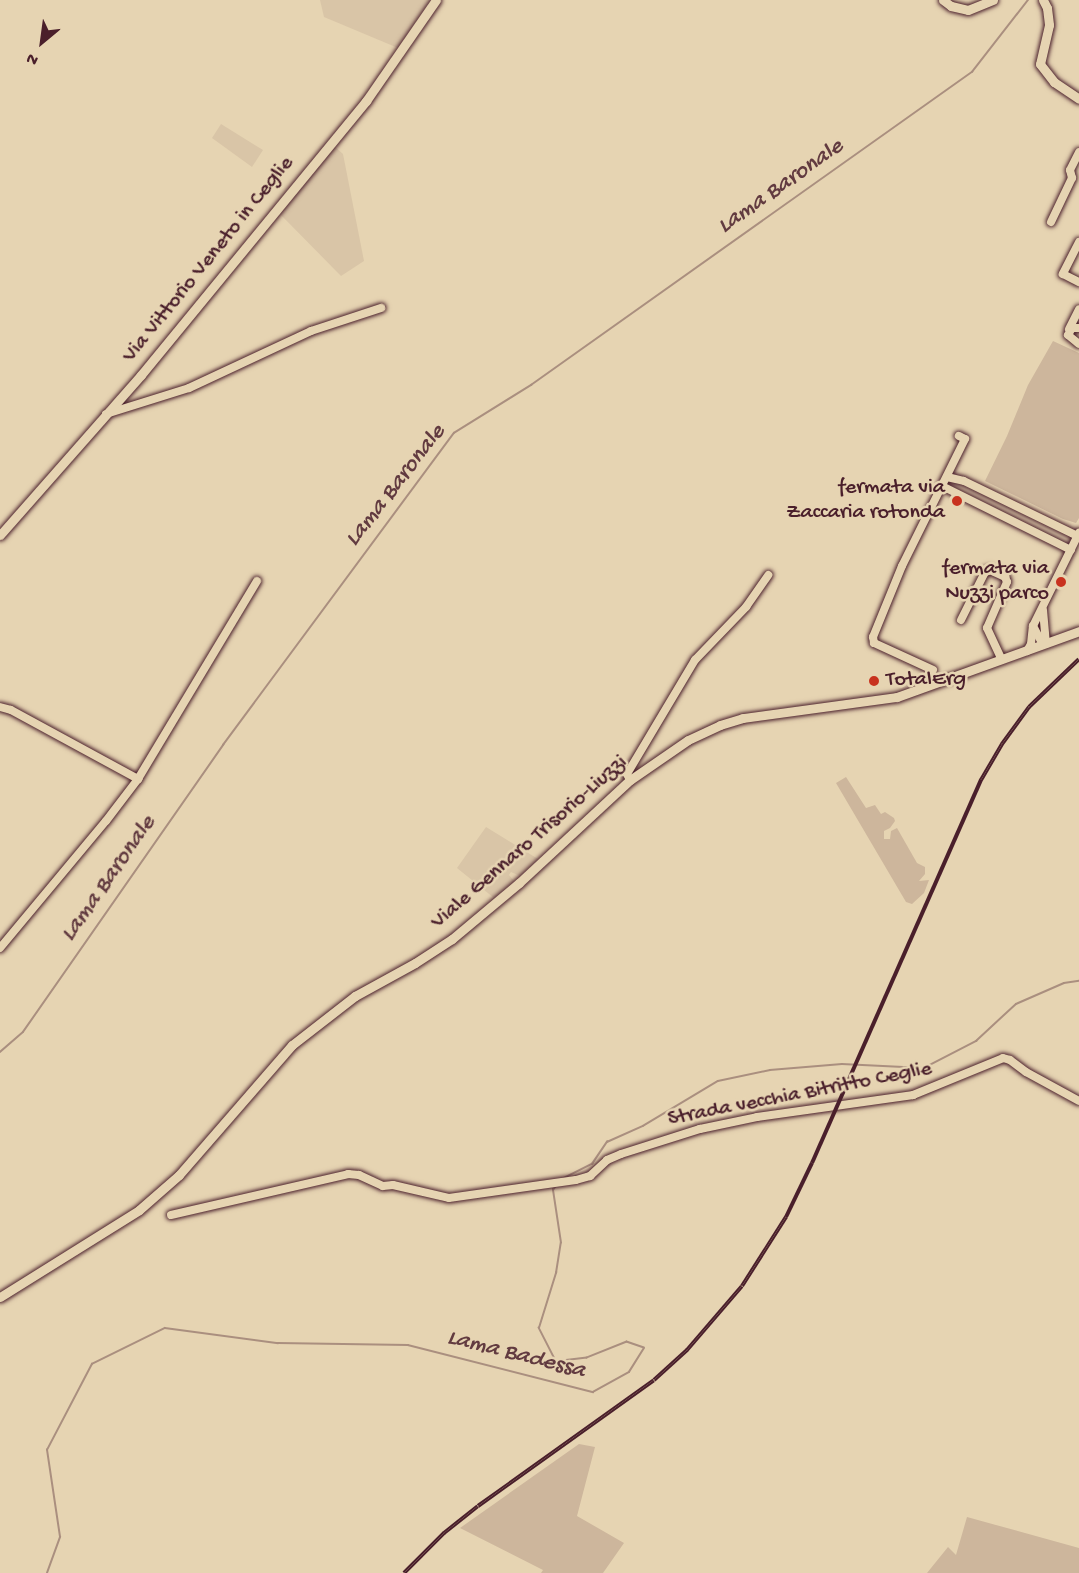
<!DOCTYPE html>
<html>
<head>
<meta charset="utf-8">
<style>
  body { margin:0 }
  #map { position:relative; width:1079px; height:1573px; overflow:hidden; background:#e6d4b2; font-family:"Gochi Hand",sans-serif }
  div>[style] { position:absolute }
  .built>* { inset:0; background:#d9c5a7 }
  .green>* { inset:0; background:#cdb69c }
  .stream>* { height:1.5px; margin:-0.75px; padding:0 0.75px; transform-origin:0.75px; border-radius:0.75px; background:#aa8f7f }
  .roads { filter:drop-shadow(0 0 2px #4a1f2b) drop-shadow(0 0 2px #4a1f2b) }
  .minor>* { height:8px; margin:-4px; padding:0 4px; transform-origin:4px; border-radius:4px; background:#e6d4b2 }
  .major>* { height:9px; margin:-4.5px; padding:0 4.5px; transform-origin:4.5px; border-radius:4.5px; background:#e6d4b2 }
  .rail>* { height:4px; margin-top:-2px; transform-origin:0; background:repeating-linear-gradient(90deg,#e6d4b2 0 4.5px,#4a1f2b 0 9px); box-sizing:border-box; border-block:2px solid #4a1f2b }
  .dots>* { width:16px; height:16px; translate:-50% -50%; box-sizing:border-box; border:3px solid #e6d4b2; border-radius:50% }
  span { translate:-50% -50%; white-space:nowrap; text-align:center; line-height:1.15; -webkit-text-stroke:5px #e6d4b2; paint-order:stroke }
  .street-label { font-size:22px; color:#4a1f2b }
  .poi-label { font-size:22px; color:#4a1f2b }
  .right { translate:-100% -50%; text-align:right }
  .left { translate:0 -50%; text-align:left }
  .water-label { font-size:24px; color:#623b40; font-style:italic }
  .north { position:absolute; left:12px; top:12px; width:60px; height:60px; -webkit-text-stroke:4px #e6d4b2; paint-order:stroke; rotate:209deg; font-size:16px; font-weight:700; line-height:24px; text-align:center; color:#4a1f2b }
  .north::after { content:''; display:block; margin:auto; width:21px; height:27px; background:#4a1f2b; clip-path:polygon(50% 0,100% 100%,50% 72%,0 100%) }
</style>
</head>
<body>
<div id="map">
  <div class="built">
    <div style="clip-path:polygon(320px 0,430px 0,398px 48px,324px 17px)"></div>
    <div style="clip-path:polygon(221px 124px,263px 150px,252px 167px,212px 138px)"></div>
    <div style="clip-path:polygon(335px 147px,343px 154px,364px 261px,341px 276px,279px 213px)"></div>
    <div style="clip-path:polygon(486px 827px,538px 859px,520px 876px,511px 872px,509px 875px,514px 881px,494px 898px,457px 868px)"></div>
  </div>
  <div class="green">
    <div style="clip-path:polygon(1053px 341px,1079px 353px,1079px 518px,1076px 523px,1063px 519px,985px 481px,1007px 436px,1028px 385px)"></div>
    <div style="clip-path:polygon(846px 777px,866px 808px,875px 805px,881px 814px,885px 812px,894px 818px,895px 821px,890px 828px,884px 831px,884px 839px,890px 839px,891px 831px,897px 828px,917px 863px,925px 867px,925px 874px,919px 881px,929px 880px,924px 893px,912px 904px,906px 902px,836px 783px)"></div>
    <div style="clip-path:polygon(579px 1444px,595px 1447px,577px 1516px,624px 1543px,603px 1573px,541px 1573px,543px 1570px,460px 1528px)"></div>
    <div style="clip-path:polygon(967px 1517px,1079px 1548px,1079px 1573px,927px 1573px,948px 1547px,956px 1555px)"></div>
  </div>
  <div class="stream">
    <div style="left:0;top:1052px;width:30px;rotate:-41deg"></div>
    <div style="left:23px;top:1032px;width:350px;rotate:-55.1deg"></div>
    <div style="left:223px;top:745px;width:388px;rotate:-53.5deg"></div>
    <div style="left:454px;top:433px;width:91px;rotate:-31.9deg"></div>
    <div style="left:531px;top:385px;width:541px;rotate:-35.37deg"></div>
    <div style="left:972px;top:72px;width:91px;rotate:-52.1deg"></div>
    <div style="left:562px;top:1179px;width:34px;rotate:-27deg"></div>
    <div style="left:592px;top:1164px;width:27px;rotate:-56deg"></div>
    <div style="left:607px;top:1142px;width:39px;rotate:-24deg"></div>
    <div style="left:643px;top:1126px;width:87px;rotate:-31deg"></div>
    <div style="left:718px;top:1081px;width:53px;rotate:-11.9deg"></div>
    <div style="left:770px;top:1070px;width:72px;rotate:-4.8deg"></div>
    <div style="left:842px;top:1064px;width:82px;rotate:2.8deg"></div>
    <div style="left:924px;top:1068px;width:59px;rotate:-27.4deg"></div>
    <div style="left:976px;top:1041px;width:54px;rotate:-42.8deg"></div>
    <div style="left:1016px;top:1004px;width:52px;rotate:-23.6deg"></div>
    <div style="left:1064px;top:983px;width:15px;rotate:-8deg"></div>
    <div style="left:47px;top:1573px;width:38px;rotate:-70deg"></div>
    <div style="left:60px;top:1537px;width:88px;rotate:-98.5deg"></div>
    <div style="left:47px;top:1450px;width:97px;rotate:-62.4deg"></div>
    <div style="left:92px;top:1364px;width:81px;rotate:-26.3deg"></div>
    <div style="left:165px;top:1328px;width:114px;rotate:7.6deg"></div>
    <div style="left:278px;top:1343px;width:130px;rotate:0.9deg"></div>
    <div style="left:408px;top:1345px;width:191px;rotate:14.3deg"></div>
    <div style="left:593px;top:1392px;width:41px;rotate:-29.1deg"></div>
    <div style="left:629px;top:1372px;width:28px;rotate:-58deg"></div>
    <div style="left:644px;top:1348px;width:18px;rotate:-161deg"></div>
    <div style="left:627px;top:1342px;width:43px;rotate:158.2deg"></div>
    <div style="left:587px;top:1358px;width:31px;rotate:173deg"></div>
    <div style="left:556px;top:1362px;width:38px;rotate:-117deg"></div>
    <div style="left:539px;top:1328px;width:58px;rotate:-72.8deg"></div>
    <div style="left:556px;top:1273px;width:30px;rotate:-81deg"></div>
    <div style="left:561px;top:1243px;width:54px;rotate:-98.6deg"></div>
    <div style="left:553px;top:1190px;width:4px;rotate:-56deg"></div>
  </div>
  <div class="roads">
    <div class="minor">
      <div style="left:1051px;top:222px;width:49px;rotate:-64.5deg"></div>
      <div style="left:1072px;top:178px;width:8px;rotate:-104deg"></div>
      <div style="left:1070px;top:170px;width:20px;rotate:-63deg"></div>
      <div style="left:1079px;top:242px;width:36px;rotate:117deg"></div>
      <div style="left:1063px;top:274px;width:18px;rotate:27deg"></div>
      <div style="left:1079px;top:328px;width:7px;rotate:180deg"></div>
      <div style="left:1072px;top:328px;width:8px;rotate:120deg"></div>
      <div style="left:1068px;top:335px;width:14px;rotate:39deg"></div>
      <div style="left:1069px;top:329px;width:22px;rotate:-63deg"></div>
      <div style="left:106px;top:414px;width:87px;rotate:-17.4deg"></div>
      <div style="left:189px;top:388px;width:135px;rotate:-25deg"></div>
      <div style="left:311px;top:331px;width:74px;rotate:-18.2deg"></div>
      <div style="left:947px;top:477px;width:17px;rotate:13deg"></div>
      <div style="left:964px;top:481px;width:127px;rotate:25.8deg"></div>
      <div style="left:942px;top:486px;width:144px;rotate:26.4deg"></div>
      <div style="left:1043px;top:610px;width:34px;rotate:85deg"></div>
      <div style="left:961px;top:620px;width:54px;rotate:-63.4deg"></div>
      <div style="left:985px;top:572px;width:5px;rotate:-22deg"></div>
      <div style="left:990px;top:570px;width:17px;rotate:25deg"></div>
      <div style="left:1005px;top:577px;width:5px;rotate:68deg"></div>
      <div style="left:1007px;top:582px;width:50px;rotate:113.5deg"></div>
      <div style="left:987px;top:628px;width:35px;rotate:65deg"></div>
      <div style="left:1033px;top:626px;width:21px;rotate:62deg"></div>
      <div style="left:1027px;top:651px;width:8px;rotate:-60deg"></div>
      <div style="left:1031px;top:644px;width:18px;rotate:-84deg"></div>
      <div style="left:1033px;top:626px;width:104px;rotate:-63.7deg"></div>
      <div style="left:933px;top:670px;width:65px;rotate:-155.4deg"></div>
      <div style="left:874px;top:643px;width:6px;rotate:-99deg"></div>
      <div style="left:873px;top:637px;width:77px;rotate:-67.8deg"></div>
      <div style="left:902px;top:566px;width:142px;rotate:-63.6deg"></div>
      <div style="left:965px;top:439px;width:7px;rotate:-153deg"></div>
      <div style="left:0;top:707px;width:11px;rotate:15deg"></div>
      <div style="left:11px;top:710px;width:145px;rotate:28.5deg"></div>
      <div style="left:630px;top:780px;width:7px;rotate:-117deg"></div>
      <div style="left:627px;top:774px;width:133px;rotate:-59.2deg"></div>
      <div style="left:695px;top:660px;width:74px;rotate:-46.1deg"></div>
      <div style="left:746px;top:607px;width:39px;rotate:-55deg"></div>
      <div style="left:0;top:948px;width:165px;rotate:-50.2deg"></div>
      <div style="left:106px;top:821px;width:53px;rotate:-52.7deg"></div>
      <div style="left:138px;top:779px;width:231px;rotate:-59deg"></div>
      <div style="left:171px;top:1215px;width:182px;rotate:-13deg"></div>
      <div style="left:348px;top:1174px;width:11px;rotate:5deg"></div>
      <div style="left:359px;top:1175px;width:26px;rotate:25deg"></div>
      <div style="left:383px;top:1186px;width:10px;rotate:-6deg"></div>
      <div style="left:393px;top:1185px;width:57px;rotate:13.1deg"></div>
      <div style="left:449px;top:1198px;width:128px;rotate:-8.1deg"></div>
      <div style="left:576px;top:1180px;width:15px;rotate:-16deg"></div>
      <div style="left:590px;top:1176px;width:23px;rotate:-43deg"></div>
      <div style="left:607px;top:1160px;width:15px;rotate:-23deg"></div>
      <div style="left:621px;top:1154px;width:83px;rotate:-17.6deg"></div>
      <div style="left:700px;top:1129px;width:58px;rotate:-11.9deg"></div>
      <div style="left:757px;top:1117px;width:158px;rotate:-8deg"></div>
      <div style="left:913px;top:1095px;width:97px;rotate:-22.3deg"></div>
      <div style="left:1003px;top:1058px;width:7px;rotate:16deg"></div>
      <div style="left:1010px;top:1060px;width:20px;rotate:37deg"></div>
      <div style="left:1026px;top:1072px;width:60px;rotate:28.7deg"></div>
    </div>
    <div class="major">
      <div style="left:943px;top:0;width:10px;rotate:37deg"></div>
      <div style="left:951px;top:6px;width:17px;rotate:13deg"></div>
      <div style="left:968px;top:10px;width:27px;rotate:-22deg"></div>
      <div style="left:1043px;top:0;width:9px;rotate:63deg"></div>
      <div style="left:1047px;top:8px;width:17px;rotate:83deg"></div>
      <div style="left:1049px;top:25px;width:40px;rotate:103deg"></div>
      <div style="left:1040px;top:64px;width:23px;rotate:52deg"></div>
      <div style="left:1054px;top:82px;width:30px;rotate:34deg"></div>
      <div style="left:0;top:535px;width:213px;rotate:-48.6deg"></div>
      <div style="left:141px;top:375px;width:355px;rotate:-50.6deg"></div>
      <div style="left:366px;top:101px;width:123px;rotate:-55.3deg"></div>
      <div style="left:0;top:1297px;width:164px;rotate:-32deg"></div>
      <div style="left:139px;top:1210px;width:53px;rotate:-41.2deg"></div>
      <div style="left:179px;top:1175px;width:172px;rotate:-49deg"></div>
      <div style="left:292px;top:1045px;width:80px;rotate:-37.9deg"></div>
      <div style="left:355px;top:996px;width:68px;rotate:-28.8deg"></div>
      <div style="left:415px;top:963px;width:44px;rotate:-33deg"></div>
      <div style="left:452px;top:939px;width:87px;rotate:-39.9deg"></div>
      <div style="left:519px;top:883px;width:151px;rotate:-42.9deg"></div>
      <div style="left:630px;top:780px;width:70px;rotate:-34.6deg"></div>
      <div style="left:688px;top:740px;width:35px;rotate:-25deg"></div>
      <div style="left:720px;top:725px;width:24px;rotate:-17deg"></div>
      <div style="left:743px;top:718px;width:155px;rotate:-7.8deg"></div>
      <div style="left:897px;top:697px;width:194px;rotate:-19.9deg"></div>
    </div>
  </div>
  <div class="rail">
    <div style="left:404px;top:1573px;width:57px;rotate:-45deg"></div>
    <div style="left:444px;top:1533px;width:43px;rotate:-38.5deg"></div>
    <div style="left:478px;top:1506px;width:216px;rotate:-35.6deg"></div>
    <div style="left:654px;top:1380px;width:45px;rotate:-42.3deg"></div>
    <div style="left:687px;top:1350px;width:84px;rotate:-49.3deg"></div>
    <div style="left:742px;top:1286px;width:82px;rotate:-57.5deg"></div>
    <div style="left:786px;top:1217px;width:60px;rotate:-64.3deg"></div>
    <div style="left:812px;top:1163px;width:419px;rotate:-66.2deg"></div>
    <div style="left:981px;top:780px;width:42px;rotate:-59.7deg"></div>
    <div style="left:1002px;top:744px;width:46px;rotate:-53.9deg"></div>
    <div style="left:1029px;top:707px;width:69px;rotate:-43.8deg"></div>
  </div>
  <div class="dots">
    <div style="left:957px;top:501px;background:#c8321e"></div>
    <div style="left:1061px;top:582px;background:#c8321e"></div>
    <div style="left:874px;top:681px;background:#c8321e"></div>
  </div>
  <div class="street-label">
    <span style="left:209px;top:260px;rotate:-51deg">Via Vittorio Veneto in Ceglie</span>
    <span style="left:530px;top:843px;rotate:-41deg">Viale Gennaro Trisorio-Liuzzi</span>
    <span style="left:800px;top:1095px;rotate:-11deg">Strada vecchia Bitritto Ceglie</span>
  </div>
  <div class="poi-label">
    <span class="right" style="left:945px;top:501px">fermata via<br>Zaccaria rotonda</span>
    <span class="right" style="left:1049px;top:582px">fermata via<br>Nuzzi parco</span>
    <span class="left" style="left:886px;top:681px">TotalErg</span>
  </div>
  <div class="water-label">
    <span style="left:781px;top:187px;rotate:-35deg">Lama Baronale</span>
    <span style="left:396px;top:486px;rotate:-52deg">Lama Baronale</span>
    <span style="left:109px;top:879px;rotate:-55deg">Lama Baronale</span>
    <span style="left:516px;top:1355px;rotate:14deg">Lama Badessa</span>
  </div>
  <div class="north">N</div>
</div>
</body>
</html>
